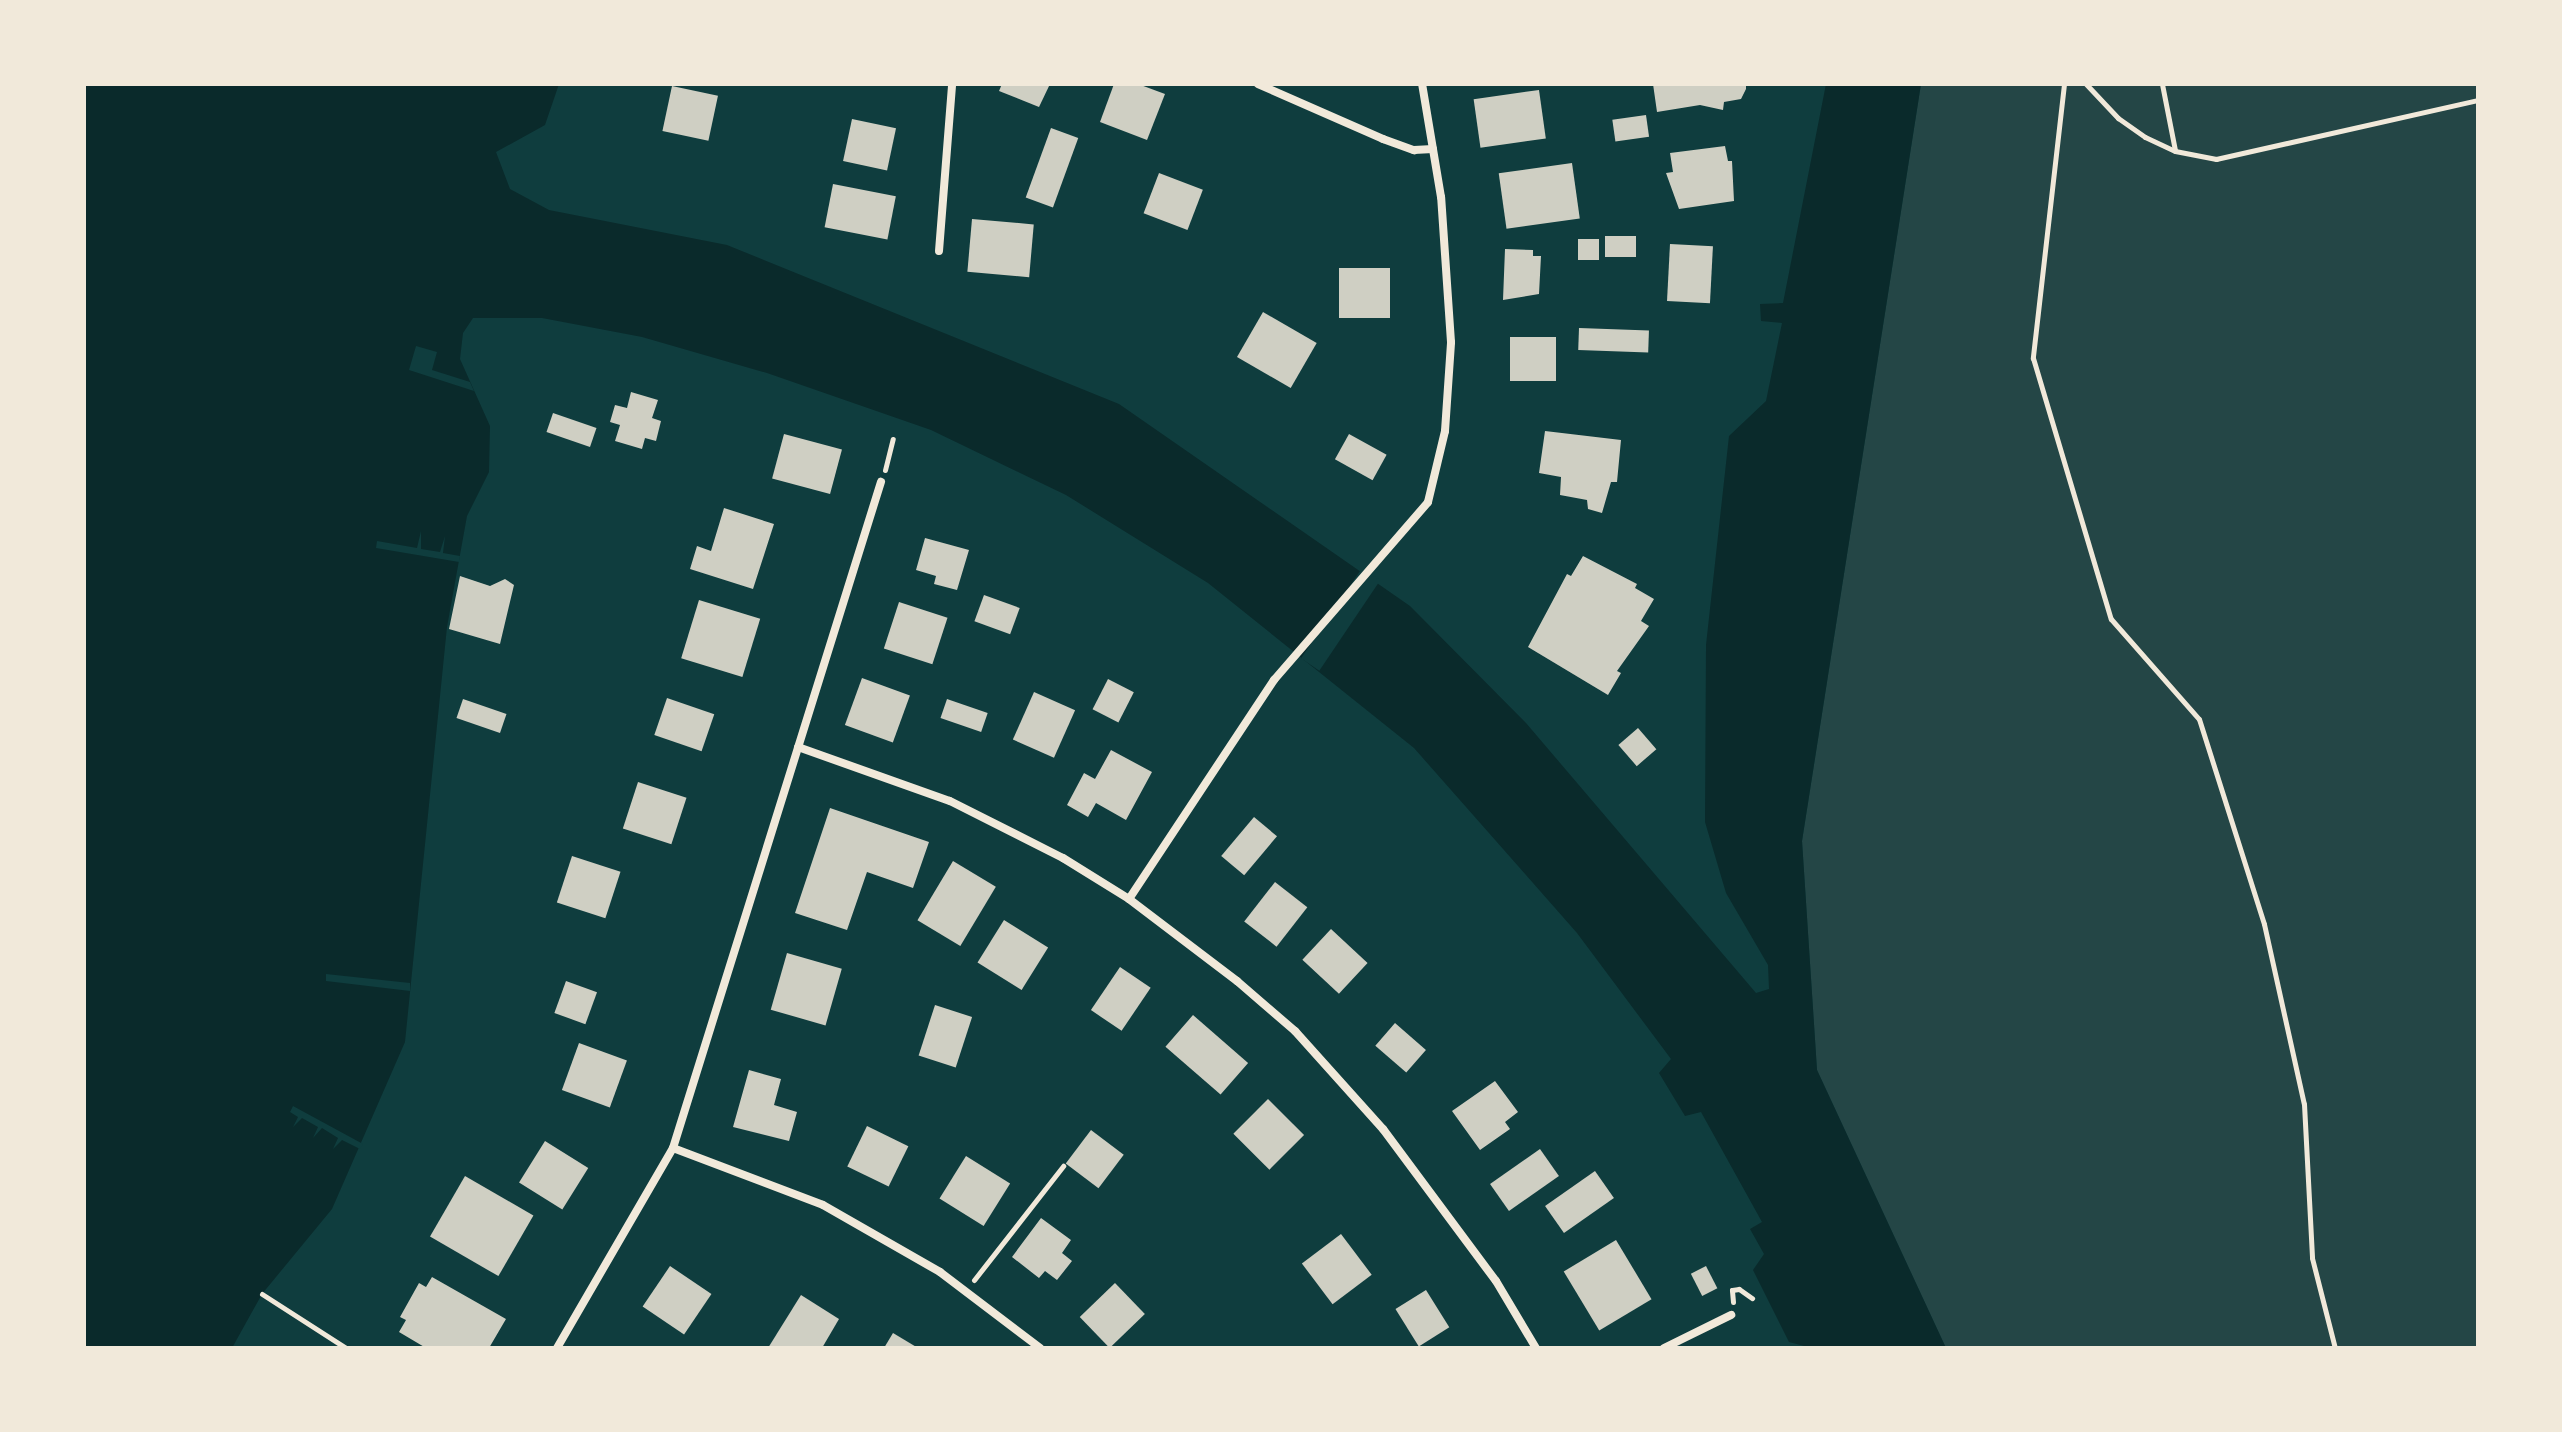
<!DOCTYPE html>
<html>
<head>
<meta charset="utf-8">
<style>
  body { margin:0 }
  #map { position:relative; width:2562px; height:1432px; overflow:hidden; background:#0f3d3e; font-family:Overpass,sans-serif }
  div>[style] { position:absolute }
  .green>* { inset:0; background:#244646 }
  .water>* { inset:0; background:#0a2a2b }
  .pier>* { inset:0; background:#0f3d3e; transform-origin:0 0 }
  .building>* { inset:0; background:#cfcfc3; transform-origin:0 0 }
  .path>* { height:5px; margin:-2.5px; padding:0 2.5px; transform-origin:2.5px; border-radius:2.5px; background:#f1e9da }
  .minor>* { height:8px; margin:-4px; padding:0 4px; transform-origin:4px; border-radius:4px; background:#f1e9da }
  span { translate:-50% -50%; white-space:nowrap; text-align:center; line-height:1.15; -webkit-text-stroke:7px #f1e9da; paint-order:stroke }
  .frame { position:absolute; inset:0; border:86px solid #f1e9da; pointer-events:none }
</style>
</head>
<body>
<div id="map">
  <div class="green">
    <div style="clip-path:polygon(1921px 84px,2478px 84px,2478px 1348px,1946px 1348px,1817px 1070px,1802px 841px)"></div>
  </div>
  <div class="water">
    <div style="clip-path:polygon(84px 84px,559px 84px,545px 125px,496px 152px,510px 189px,549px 210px,727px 245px,1119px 404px,1410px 606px,1526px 723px,1756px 993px,1769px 989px,1768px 965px,1726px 893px,1705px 822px,1706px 645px,1729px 436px,1766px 401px,1782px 323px,1761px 321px,1760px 304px,1783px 303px,1826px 84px,1921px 84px,1802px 841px,1817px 1070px,1946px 1348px,1812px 1348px,1789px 1342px,1753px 1270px,1764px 1254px,1750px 1229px,1762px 1222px,1701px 1112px,1685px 1116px,1659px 1073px,1671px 1059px,1577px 933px,1414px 748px,1208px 583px,1066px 495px,931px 430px,767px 373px,642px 337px,542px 318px,473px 318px,463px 333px,460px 359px,490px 426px,489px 472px,467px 516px,447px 627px,405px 1042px,332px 1209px,262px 1294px,232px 1348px,84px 1348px)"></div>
  </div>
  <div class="pier">
    <div style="clip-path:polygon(416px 346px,437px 352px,432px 370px,470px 382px,474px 391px,409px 370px)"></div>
    <div style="clip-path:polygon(421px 531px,421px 549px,440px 552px,445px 536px,443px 553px,460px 556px,459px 562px,376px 548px,377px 541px,417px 548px)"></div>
    <div style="left:1362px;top:568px;width:22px;height:109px;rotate:34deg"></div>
    <div style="clip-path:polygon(326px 974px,410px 983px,410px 991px,326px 981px)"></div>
    <div style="clip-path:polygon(293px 1106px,363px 1144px,360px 1149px,342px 1140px,333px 1149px,338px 1138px,322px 1128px,313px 1138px,318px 1127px,302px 1118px,293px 1127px,298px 1117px,290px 1112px)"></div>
  </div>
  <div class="building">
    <div style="clip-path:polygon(1002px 84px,1050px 84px,1039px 107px,999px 91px)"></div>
    <div style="clip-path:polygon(1114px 84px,1138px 84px,1165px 94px,1147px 140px,1100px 122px)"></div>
    <div style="clip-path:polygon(1653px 84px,1746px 84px,1746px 89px,1741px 99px,1724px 102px,1723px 110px,1700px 105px,1657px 112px)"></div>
    <div style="left:672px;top:86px;width:47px;height:46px;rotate:12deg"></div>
    <div style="left:1539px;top:90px;width:49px;height:66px;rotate:82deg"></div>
    <div style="left:1646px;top:115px;width:22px;height:34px;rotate:82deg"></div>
    <div style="left:852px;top:119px;width:45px;height:43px;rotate:12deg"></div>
    <div style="left:1051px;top:128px;width:29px;height:74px;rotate:20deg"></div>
    <div style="clip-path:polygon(1725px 146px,1728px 161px,1732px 161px,1734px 201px,1679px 209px,1666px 173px,1673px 172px,1670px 153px)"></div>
    <div style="left:1572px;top:163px;width:56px;height:74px;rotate:82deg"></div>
    <div style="left:1159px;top:173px;width:47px;height:43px;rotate:21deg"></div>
    <div style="left:833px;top:184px;width:64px;height:44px;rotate:11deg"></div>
    <div style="left:972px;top:219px;width:62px;height:53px;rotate:5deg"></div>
    <div style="left:1605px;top:236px;width:31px;height:21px"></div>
    <div style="left:1578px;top:239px;width:21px;height:21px"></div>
    <div style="left:1670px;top:244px;width:43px;height:57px;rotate:3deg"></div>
    <div style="clip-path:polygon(1505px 249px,1533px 250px,1533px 256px,1541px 256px,1539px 294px,1503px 300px)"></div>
    <div style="left:1390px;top:268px;width:50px;height:51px;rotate:90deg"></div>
    <div style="left:1263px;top:312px;width:62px;height:52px;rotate:30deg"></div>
    <div style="left:1579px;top:328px;width:70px;height:22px;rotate:2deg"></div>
    <div style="left:1510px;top:337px;width:46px;height:44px"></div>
    <div style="clip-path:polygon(631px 392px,658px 400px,652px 418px,661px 421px,656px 441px,645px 438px,642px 449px,615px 441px,620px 425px,610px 422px,615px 405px,627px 408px)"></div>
    <div style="left:553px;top:413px;width:46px;height:20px;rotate:19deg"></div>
    <div style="clip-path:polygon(1545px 431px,1621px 440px,1617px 482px,1611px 482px,1602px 513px,1588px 509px,1587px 500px,1560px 495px,1561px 477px,1539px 473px)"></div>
    <div style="left:784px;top:434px;width:60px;height:46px;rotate:15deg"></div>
    <div style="left:1349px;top:434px;width:43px;height:29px;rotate:29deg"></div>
    <div style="clip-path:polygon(724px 508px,774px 524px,753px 589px,690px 569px,697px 546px,711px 551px)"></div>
    <div style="clip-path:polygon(925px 538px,969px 550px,957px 590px,934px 584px,936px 576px,916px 570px)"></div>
    <div style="clip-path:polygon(1583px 556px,1637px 584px,1635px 588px,1654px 599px,1641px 621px,1649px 626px,1617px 671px,1621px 673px,1608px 695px,1528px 647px,1567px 574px,1571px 576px)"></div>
    <div style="clip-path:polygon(460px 576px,490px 586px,505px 579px,514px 585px,500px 644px,449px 629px)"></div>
    <div style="left:984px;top:595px;width:38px;height:28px;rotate:20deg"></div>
    <div style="left:699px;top:600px;width:64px;height:61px;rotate:17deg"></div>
    <div style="left:899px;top:602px;width:51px;height:49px;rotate:18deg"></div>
    <div style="left:862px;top:678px;width:51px;height:50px;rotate:20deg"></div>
    <div style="left:1108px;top:679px;width:29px;height:34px;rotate:27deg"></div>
    <div style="left:1034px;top:692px;width:45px;height:52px;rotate:24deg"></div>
    <div style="left:667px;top:698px;width:50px;height:39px;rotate:19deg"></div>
    <div style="left:463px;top:699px;width:46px;height:20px;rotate:19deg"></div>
    <div style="left:947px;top:699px;width:43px;height:20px;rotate:19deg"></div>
    <div style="left:1638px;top:728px;width:28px;height:26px;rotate:49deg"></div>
    <div style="clip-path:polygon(1111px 750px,1152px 772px,1126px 820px,1096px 803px,1088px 817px,1067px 805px,1084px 773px,1095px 779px)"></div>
    <div style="left:638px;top:782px;width:51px;height:49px;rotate:18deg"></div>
    <div style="clip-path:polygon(830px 808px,929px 842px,913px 888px,867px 872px,847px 930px,795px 913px)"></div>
    <div style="left:1254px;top:817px;width:30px;height:51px;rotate:40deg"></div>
    <div style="left:572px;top:856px;width:51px;height:49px;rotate:18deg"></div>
    <div style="left:953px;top:861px;width:50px;height:69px;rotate:31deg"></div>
    <div style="left:1275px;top:882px;width:41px;height:50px;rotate:38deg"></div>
    <div style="left:1004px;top:920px;width:52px;height:50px;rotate:32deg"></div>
    <div style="left:1331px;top:929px;width:50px;height:42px;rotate:43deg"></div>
    <div style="left:787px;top:953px;width:57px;height:59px;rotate:16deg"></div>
    <div style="left:1120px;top:967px;width:37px;height:52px;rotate:34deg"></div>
    <div style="left:566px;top:981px;width:33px;height:34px;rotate:20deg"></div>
    <div style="left:935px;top:1005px;width:39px;height:53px;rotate:18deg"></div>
    <div style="left:1193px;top:1015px;width:73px;height:42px;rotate:41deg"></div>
    <div style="left:1395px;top:1023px;width:41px;height:30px;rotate:41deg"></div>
    <div style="left:579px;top:1043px;width:51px;height:50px;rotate:20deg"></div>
    <div style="clip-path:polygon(749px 1070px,781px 1079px,774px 1105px,797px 1112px,789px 1141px,733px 1127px)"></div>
    <div style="clip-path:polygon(1495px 1081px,1518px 1112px,1505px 1122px,1510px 1129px,1480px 1150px,1452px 1111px)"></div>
    <div style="left:1268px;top:1099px;width:51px;height:49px;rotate:45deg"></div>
    <div style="left:867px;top:1126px;width:46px;height:45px;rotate:26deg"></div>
    <div style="left:1091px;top:1130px;width:41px;height:42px;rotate:37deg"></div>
    <div style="left:545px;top:1141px;width:51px;height:49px;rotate:32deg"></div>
    <div style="left:1540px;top:1149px;width:33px;height:61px;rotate:55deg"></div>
    <div style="left:966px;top:1156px;width:52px;height:50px;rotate:32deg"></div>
    <div style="left:1595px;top:1171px;width:33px;height:61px;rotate:55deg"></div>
    <div style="left:465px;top:1176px;width:79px;height:70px;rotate:30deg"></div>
    <div style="clip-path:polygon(1041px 1218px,1071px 1240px,1062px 1253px,1072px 1261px,1057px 1280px,1045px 1271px,1039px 1278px,1012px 1257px)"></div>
    <div style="left:1341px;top:1234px;width:51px;height:49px;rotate:53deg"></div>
    <div style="left:1616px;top:1240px;width:69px;height:61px;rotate:59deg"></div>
    <div style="left:670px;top:1266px;width:50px;height:49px;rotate:34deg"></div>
    <div style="left:1706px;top:1266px;width:25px;height:17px;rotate:63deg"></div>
    <div style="clip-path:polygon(432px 1277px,506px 1319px,489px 1348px,426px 1348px,399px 1332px,406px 1320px,400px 1317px,419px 1283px,426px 1287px)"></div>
    <div style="left:1115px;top:1283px;width:43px;height:49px;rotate:46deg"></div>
    <div style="left:1426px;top:1290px;width:44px;height:36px;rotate:58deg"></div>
    <div style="clip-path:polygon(801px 1295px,839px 1319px,822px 1348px,768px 1348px)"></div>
    <div style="clip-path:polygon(893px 1333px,918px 1348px,884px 1348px)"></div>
  </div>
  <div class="path">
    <div style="left:2064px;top:84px;width:276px;rotate:96.5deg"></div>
    <div style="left:2033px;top:358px;width:272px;rotate:73.4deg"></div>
    <div style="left:2111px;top:619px;width:133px;rotate:48.7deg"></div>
    <div style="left:2199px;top:719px;width:215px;rotate:72.4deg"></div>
    <div style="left:2264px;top:924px;width:184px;rotate:77.5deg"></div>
    <div style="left:2304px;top:1104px;width:154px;rotate:87deg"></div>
    <div style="left:2312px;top:1258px;width:93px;rotate:75.7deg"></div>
    <div style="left:2086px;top:84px;width:47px;rotate:46.7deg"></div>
    <div style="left:2118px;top:118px;width:33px;rotate:35deg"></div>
    <div style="left:2145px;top:137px;width:33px;rotate:25deg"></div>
    <div style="left:2175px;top:151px;width:42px;rotate:11deg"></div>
    <div style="left:2216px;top:159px;width:269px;rotate:-12.7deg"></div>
    <div style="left:2162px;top:84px;width:67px;rotate:78.9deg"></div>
    <div style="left:885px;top:470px;width:32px;rotate:-76deg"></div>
    <div style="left:974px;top:1280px;width:145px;rotate:-52deg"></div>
    <div style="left:262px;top:1294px;width:100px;rotate:32.7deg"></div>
    <div style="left:1733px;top:1302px;width:12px;rotate:-95deg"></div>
    <div style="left:1732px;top:1290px;width:7px;rotate:-8deg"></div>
    <div style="left:1739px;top:1289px;width:16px;rotate:35deg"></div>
  </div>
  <div class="minor">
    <div style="left:1258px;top:84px;width:137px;rotate:23.7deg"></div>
    <div style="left:1383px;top:139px;width:33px;rotate:20deg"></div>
    <div style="left:1414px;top:150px;width:19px;rotate:-3deg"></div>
    <div style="left:939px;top:251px;width:168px;rotate:-85.5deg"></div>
    <div style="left:798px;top:747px;width:161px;rotate:19.6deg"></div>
    <div style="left:950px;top:801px;width:127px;rotate:26.8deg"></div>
    <div style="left:1063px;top:858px;width:78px;rotate:31.8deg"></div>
    <div style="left:1129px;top:899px;width:136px;rotate:37.2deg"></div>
    <div style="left:1237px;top:981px;width:77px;rotate:40.8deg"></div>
    <div style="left:1295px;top:1031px;width:132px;rotate:48.1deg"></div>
    <div style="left:1383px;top:1129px;width:189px;rotate:53.4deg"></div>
    <div style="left:1496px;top:1281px;width:78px;rotate:59.2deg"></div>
    <div style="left:1129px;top:899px;width:263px;rotate:-56.5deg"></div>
    <div style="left:1274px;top:680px;width:235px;rotate:-49.1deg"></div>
    <div style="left:1428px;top:502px;width:73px;rotate:-76.5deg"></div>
    <div style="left:1445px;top:431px;width:89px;rotate:-86.1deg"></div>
    <div style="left:1451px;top:342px;width:145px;rotate:-93.9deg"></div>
    <div style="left:1441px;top:197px;width:115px;rotate:-99.5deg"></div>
    <div style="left:673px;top:1148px;width:160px;rotate:20.8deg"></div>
    <div style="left:823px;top:1205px;width:135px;rotate:29.8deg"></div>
    <div style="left:940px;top:1272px;width:126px;rotate:37.2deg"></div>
    <div style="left:557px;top:1348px;width:231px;rotate:-59.9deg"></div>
    <div style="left:673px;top:1148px;width:698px;rotate:-72.66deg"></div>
    <div style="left:1664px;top:1348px;width:75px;rotate:-26.2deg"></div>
  </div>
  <div class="frame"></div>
</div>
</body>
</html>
